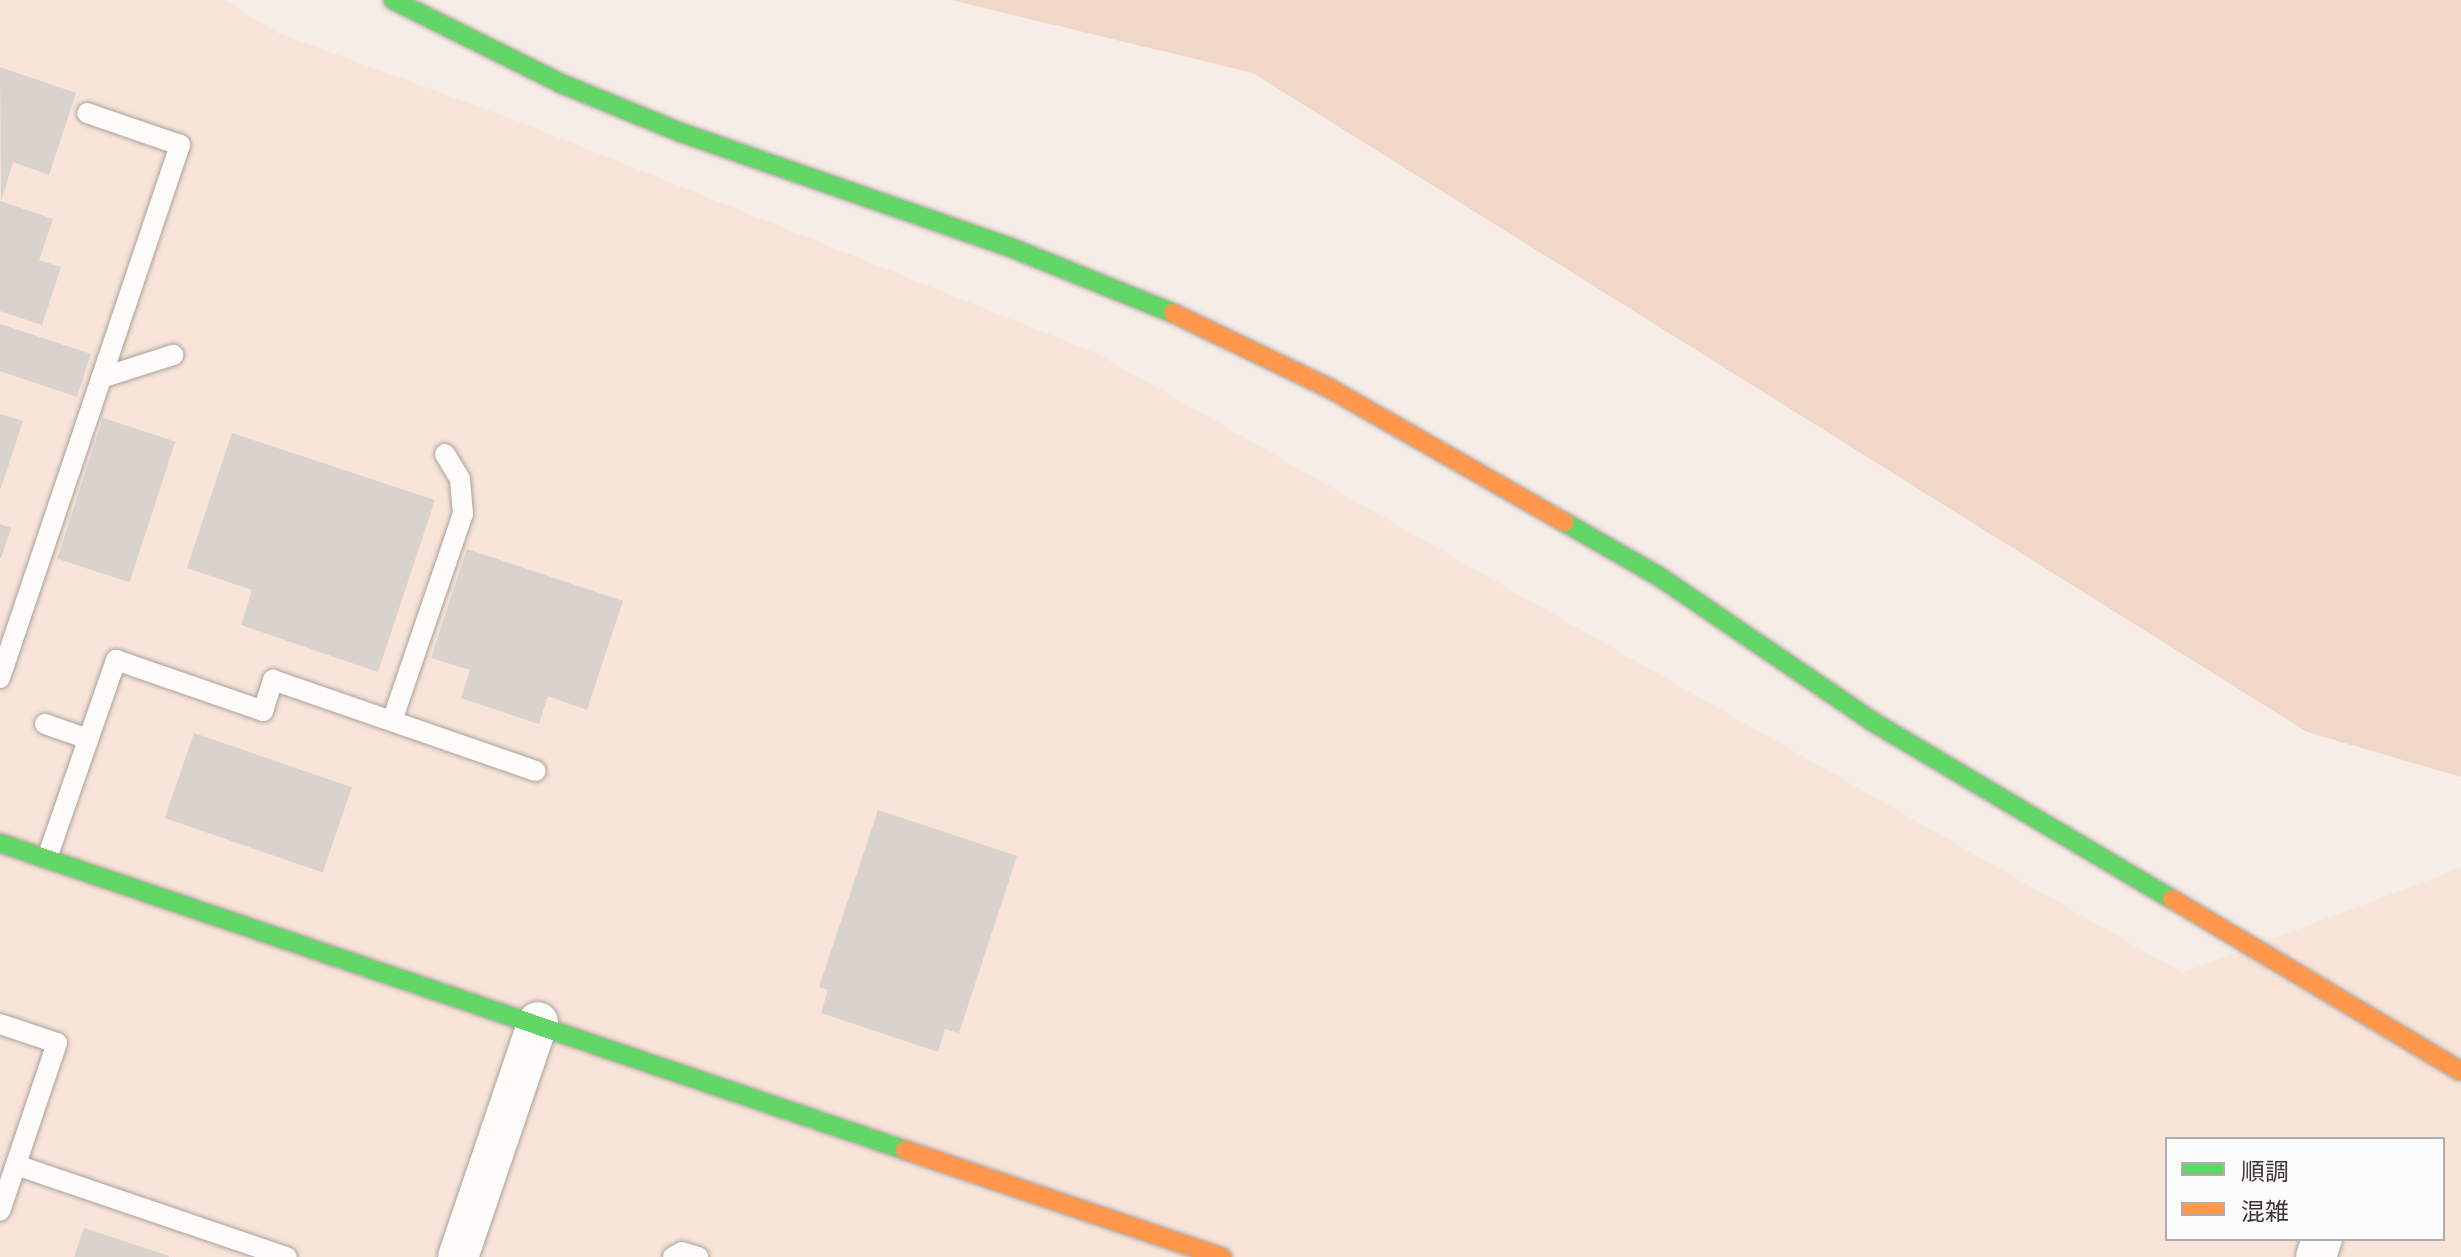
<!DOCTYPE html>
<html>
<head>
<meta charset="utf-8">
<style>
  body { margin:0 }
  #map { position:relative; width:2461px; height:1257px; overflow:hidden; background:#f7ede7; font-family:Figtree,"Noto Sans JP",sans-serif }
  div>[style] { position:absolute }
  .built>* { inset:0; background:#f8e4d8 }
  .green>* { inset:0; background:#f0d7c8 }
  .building>* { inset:0; background:#dad2cd; transform-origin:0 0 }
  .roads { filter:drop-shadow(0 0 2px #a9a19c) drop-shadow(0 0 2px #a9a19c) }
  .lane>* { height:20px; margin:-10px; padding:0 10px; transform-origin:10px; border-radius:10px; background:#fefcfb }
  .street>* { height:40px; margin:-20px; padding:0 20px; transform-origin:20px; border-radius:20px; background:#fefcfb }
  .fast>* { height:18px; margin:-9px; padding:0 9px; transform-origin:9px; border-radius:9px; background:#63d668 }
  .slow>* { height:18px; margin:-9px; padding:0 9px; transform-origin:9px; border-radius:9px; background:#ff974d }
  span { translate:-50% -50%; white-space:nowrap; text-align:center; line-height:1.15; -webkit-text-stroke:7px #fcfcfc; paint-order:stroke }
  .legend { position:absolute; left:2165px; top:1137px; width:280px; height:104px; box-sizing:border-box; background:#fcfcfc; border:2px solid #b0adab; margin:0; padding:10px 14px; list-style:none; font-size:24px; color:#3e3631 }
  .legend li { display:flex; align-items:center; gap:16px; height:40px }
  .legend b { width:40px; border:2px solid #b0adab }
</style>
</head>
<body>
<div id="map">
  <div class="built">
    <div style="clip-path:polygon(evenodd,0 0,224px 0,278px 33px,515px 120px,1098px 354px,2182px 973px,2461px 868px,2461px 1257px,0 1257px,0 0,2167px 1139px,2443px 1139px,2443px 1239px,2167px 1239px,2167px 1139px)"></div>
  </div>
  <div class="green">
    <div style="clip-path:polygon(951px 0,2461px 0,2461px 777px,2307px 732px,1253px 73px)"></div>
  </div>
  <div class="building">
    <div style="clip-path:polygon(0 67px,76px 93px,49px 175px,13px 162px,1px 201px)"></div>
    <div style="clip-path:polygon(0 201px,53px 219px,39px 260px,61px 267px,42px 325px,0 311px)"></div>
    <div style="clip-path:polygon(0 324px,91px 354px,77px 397px,0 371px)"></div>
    <div style="clip-path:polygon(0 414px,23px 421px,1px 488px,0 488px)"></div>
    <div style="left:103px;top:418px;width:76px;height:148px;rotate:18deg"></div>
    <div style="clip-path:polygon(232px 433px,435px 500px,378px 672px,241px 625px,252px 590px,187px 568px)"></div>
    <div style="clip-path:polygon(0 524px,11px 528px,1px 558px,0 558px)"></div>
    <div style="clip-path:polygon(467px 549px,623px 601px,587px 710px,548px 696px,539px 724px,461px 698px,470px 670px,431px 658px)"></div>
    <div style="left:194px;top:733px;width:167px;height:90px;rotate:19deg"></div>
    <div style="clip-path:polygon(878px 810px,1017px 856px,959px 1033px,945px 1029px,938px 1052px,821px 1013px,828px 990px,819px 987px)"></div>
    <div style="clip-path:polygon(84px 1228px,169px 1256px,169px 1257px,74px 1257px)"></div>
  </div>
  <div class="roads">
    <div class="lane">
      <div style="left:101px;top:378px;width:76px;rotate:-17.7deg"></div>
      <div style="left:0;top:678px;width:563px;rotate:-71.34deg"></div>
      <div style="left:180px;top:145px;width:98px;rotate:-161deg"></div>
      <div style="left:392px;top:721px;width:219px;rotate:-71.1deg"></div>
      <div style="left:463px;top:514px;width:35px;rotate:-95deg"></div>
      <div style="left:460px;top:479px;width:29px;rotate:-121deg"></div>
      <div style="left:45px;top:724px;width:46px;rotate:19.2deg"></div>
      <div style="left:47px;top:858px;width:210px;rotate:-70.8deg"></div>
      <div style="left:116px;top:660px;width:156px;rotate:19.1deg"></div>
      <div style="left:263px;top:711px;width:33px;rotate:-72deg"></div>
      <div style="left:273px;top:680px;width:278px;rotate:19.1deg"></div>
      <div style="left:0;top:1024px;width:60px;rotate:18.4deg"></div>
      <div style="left:57px;top:1043px;width:177px;rotate:108.7deg"></div>
      <div style="left:16px;top:1165px;width:286px;rotate:18.8deg"></div>
      <div style="left:673px;top:1257px;width:10px;rotate:-29deg"></div>
      <div style="left:682px;top:1252px;width:17px;rotate:17deg"></div>
    </div>
    <div class="street">
      <div style="left:458px;top:1257px;width:248px;rotate:-71.2deg"></div>
      <div style="left:2316px;top:1257px;width:19px;rotate:-72deg"></div>
    </div>
    <div class="fast">
      <div style="left:393px;top:0;width:186px;rotate:26.4deg"></div>
      <div style="left:560px;top:83px;width:132px;rotate:22.3deg"></div>
      <div style="left:682px;top:133px;width:349px;rotate:19.2deg"></div>
      <div style="left:1012px;top:248px;width:174px;rotate:22deg"></div>
      <div style="left:1564px;top:522px;width:111px;rotate:29.8deg"></div>
      <div style="left:1660px;top:577px;width:260px;rotate:34.2deg"></div>
      <div style="left:1875px;top:723px;width:345px;rotate:30.7deg"></div>
      <div style="left:0;top:843px;width:956px;rotate:18.74deg"></div>
    </div>
    <div class="slow">
      <div style="left:1173px;top:313px;width:173px;rotate:25.7deg"></div>
      <div style="left:1329px;top:388px;width:271px;rotate:29.7deg"></div>
      <div style="left:2172px;top:899px;width:336px;rotate:30.8deg"></div>
      <div style="left:905px;top:1150px;width:335px;rotate:18.7deg"></div>
    </div>
  </div>
  <ul class="legend">
  <li><b style="height:10px;background:#63d668"></b>順調</li>
  <li><b style="height:10px;background:#ff974d"></b>混雑</li>
  </ul>
</div>
</body>
</html>
